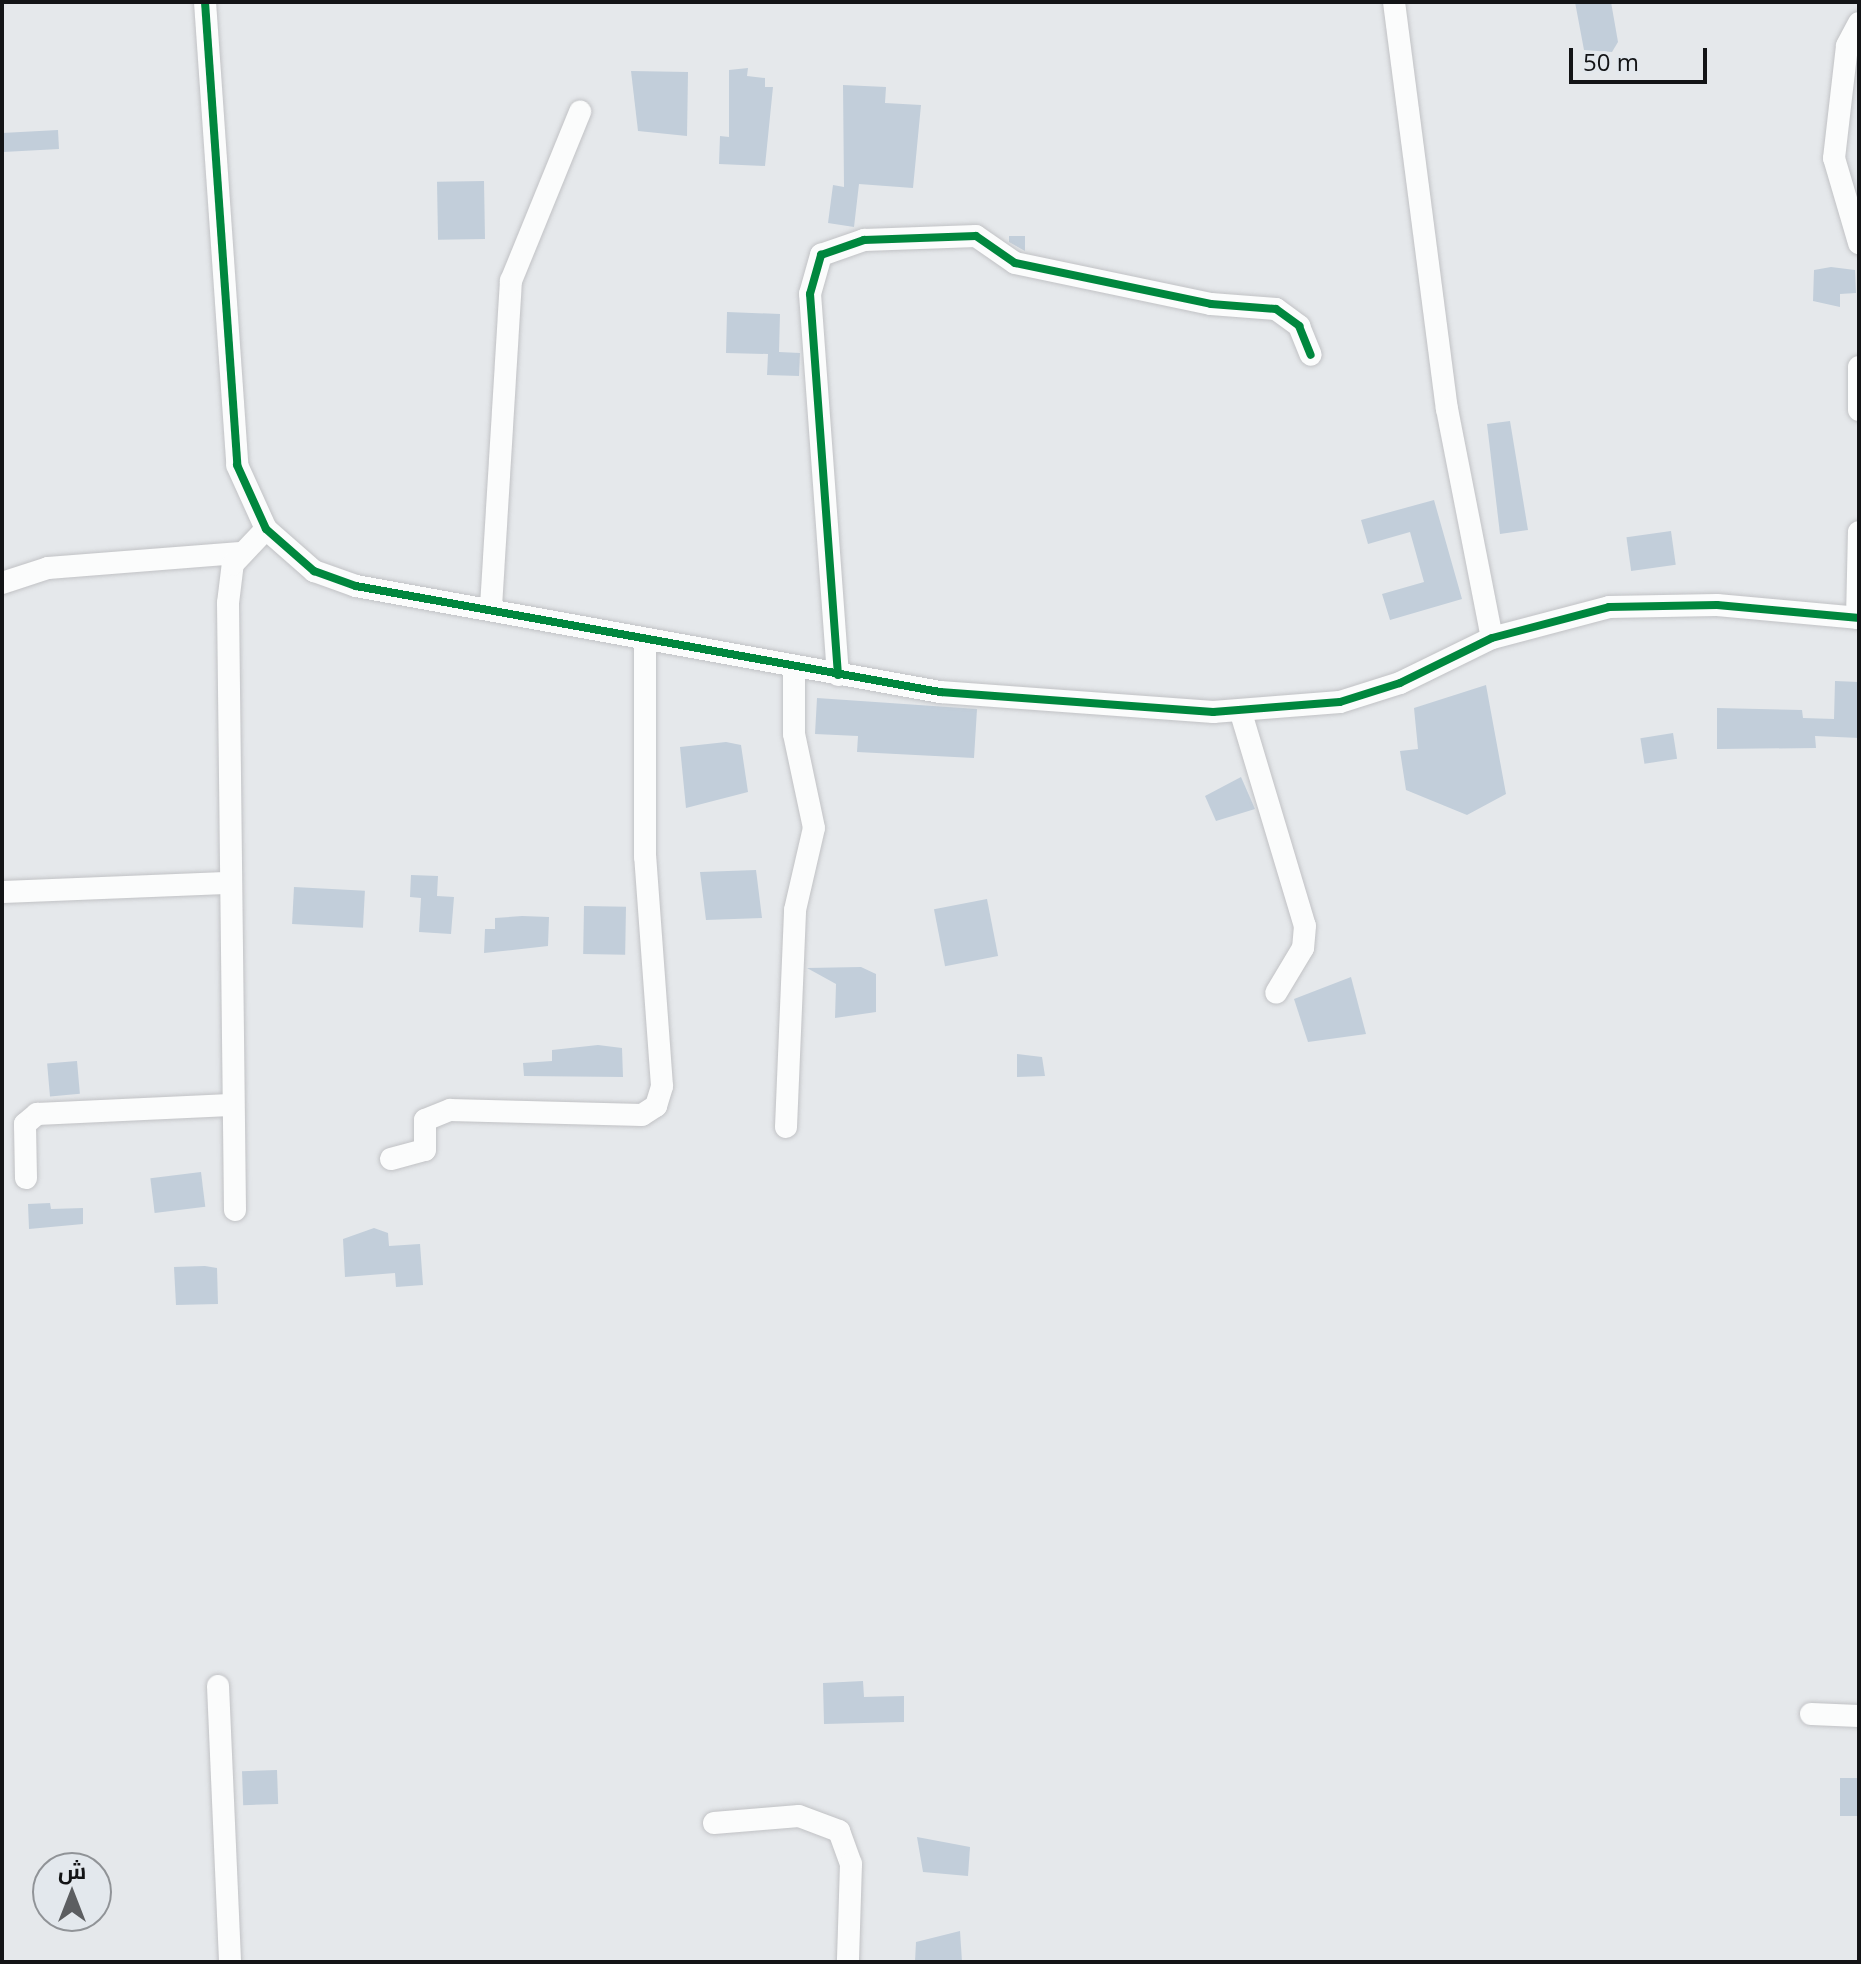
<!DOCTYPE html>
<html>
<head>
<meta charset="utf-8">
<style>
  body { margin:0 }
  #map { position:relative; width:1861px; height:1964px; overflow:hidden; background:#e5e8eb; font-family:"Open Sans",Cairo,sans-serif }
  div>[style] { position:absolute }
  .building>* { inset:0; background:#c2ceda; transform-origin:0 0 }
  .roads { filter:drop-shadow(0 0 2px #c1c2c5) drop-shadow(0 0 2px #c1c2c5) }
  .minor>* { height:22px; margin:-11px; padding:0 11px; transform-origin:11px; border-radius:11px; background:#fbfcfc }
  .cycleway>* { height:8px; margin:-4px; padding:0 4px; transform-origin:4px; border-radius:4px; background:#00873e }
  span { translate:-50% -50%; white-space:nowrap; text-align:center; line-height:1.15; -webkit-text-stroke:7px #e3e8ed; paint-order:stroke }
  .frame { position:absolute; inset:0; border:4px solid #131416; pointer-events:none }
  .north { position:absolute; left:32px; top:1852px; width:80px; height:80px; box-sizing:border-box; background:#e3e8ed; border:2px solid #909397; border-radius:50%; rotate:0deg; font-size:22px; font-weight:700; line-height:32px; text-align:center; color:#131416 }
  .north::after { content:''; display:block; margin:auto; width:28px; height:36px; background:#5c5e61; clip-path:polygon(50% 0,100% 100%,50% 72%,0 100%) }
  .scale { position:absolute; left:1569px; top:48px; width:138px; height:36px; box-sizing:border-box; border:4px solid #131416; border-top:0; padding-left:10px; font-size:24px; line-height:28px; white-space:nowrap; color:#131416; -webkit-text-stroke:6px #e3e8ed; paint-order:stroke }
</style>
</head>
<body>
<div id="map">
  <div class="building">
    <div style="clip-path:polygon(1575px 2px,1611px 2px,1618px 42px,1612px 52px,1584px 50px)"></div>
    <div style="clip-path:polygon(748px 68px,747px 76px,765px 78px,765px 87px,773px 87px,765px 166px,719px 164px,720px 136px,729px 137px,729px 70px)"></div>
    <div style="clip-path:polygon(631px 71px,688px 72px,687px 136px,638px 131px)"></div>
    <div style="clip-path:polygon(843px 85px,886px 87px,885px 103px,921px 105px,913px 188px,859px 184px,854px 227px,828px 223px,833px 185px,844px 187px)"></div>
    <div style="left:58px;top:130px;width:19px;height:56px;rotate:87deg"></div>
    <div style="left:484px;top:181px;width:58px;height:47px;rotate:89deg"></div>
    <div style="clip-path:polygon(1009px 236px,1025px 236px,1025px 251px,1009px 242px)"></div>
    <div style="clip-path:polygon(1831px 267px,1855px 270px,1856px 293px,1840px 294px,1840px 307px,1813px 301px,1814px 270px)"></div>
    <div style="clip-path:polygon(727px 312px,780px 314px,779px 352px,800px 353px,799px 376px,767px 375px,768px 354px,726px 353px)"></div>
    <div style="clip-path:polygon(1510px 421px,1528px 530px,1500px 534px,1487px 424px)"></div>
    <div style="clip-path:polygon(1434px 500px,1462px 599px,1390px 620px,1382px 594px,1424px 582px,1410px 532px,1368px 544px,1361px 520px)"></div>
    <div style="left:1671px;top:531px;width:34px;height:45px;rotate:82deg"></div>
    <div style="clip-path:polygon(1835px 681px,1859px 682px,1859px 738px,1815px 736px,1816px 748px,1717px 749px,1717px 708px,1802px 710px,1803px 718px,1834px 719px)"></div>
    <div style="clip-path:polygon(1486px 685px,1506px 794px,1467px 815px,1406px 790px,1400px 751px,1418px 749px,1414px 708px)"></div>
    <div style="clip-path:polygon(817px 698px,977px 709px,974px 758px,857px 752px,858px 736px,815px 734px)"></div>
    <div style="left:1673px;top:733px;width:26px;height:33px;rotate:81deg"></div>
    <div style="clip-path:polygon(726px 742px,741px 745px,748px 792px,686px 808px,680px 747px)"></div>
    <div style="clip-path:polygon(1241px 777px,1255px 809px,1216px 821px,1205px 796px)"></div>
    <div style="clip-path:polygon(756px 870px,762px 918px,706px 920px,700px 872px)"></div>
    <div style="clip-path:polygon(411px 875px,438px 876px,437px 896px,454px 897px,451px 934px,419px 932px,421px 898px,410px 897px)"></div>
    <div style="left:294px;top:887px;width:71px;height:37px;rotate:3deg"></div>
    <div style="left:987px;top:899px;width:58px;height:54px;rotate:79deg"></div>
    <div style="left:584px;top:906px;width:42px;height:48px;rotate:1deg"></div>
    <div style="clip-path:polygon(522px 916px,549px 917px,548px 946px,484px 953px,485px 929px,495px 929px,495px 918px)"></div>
    <div style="clip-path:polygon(861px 967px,876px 974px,876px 1012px,835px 1018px,836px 984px,807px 968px)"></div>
    <div style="clip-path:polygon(1351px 977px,1366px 1034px,1308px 1042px,1294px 999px)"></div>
    <div style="clip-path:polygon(598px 1045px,622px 1048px,623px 1077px,524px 1076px,523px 1063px,552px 1061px,552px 1050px)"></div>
    <div style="clip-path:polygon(1017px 1054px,1042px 1057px,1045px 1076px,1017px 1077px)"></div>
    <div style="left:77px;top:1061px;width:33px;height:30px;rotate:85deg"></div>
    <div style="left:201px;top:1172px;width:35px;height:51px;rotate:83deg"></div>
    <div style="clip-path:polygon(50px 1203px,51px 1209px,83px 1208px,83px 1224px,29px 1229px,28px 1204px)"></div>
    <div style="clip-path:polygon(374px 1228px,388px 1233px,389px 1246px,420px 1244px,423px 1285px,396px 1287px,395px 1273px,345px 1277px,343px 1239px)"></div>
    <div style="clip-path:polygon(205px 1266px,217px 1268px,218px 1304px,176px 1305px,174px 1267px)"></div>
    <div style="clip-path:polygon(863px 1681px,864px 1697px,904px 1696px,904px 1722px,824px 1724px,823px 1683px)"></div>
    <div style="left:277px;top:1770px;width:34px;height:35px;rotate:88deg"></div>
    <div style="left:1840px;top:1778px;width:19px;height:38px"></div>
    <div style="clip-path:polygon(917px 1837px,970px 1847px,968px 1876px,923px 1872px)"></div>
    <div style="clip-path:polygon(960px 1931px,962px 1962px,915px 1962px,916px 1942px)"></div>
  </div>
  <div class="roads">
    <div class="minor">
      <div style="left:205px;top:2px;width:464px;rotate:86deg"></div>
      <div style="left:237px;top:465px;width:70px;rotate:65.6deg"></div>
      <div style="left:266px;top:529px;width:64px;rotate:41.2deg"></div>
      <div style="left:314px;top:571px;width:45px;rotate:19.7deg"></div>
      <div style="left:356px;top:586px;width:594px;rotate:10.29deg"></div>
      <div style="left:940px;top:692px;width:274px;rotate:4.2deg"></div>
      <div style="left:1213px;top:712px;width:127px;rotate:-4.5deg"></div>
      <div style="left:1340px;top:702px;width:63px;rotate:-17.6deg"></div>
      <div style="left:1400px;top:683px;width:102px;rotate:-26.1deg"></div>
      <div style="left:1492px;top:638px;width:121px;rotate:-14.8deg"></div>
      <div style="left:1609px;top:607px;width:108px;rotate:-1.1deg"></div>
      <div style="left:1717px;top:605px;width:143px;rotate:5.2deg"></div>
      <div style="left:1394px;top:2px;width:410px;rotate:82.6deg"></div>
      <div style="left:1447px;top:409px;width:233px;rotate:78.9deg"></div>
      <div style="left:1859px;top:23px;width:26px;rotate:118deg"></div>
      <div style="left:1847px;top:46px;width:113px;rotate:96.6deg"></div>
      <div style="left:1834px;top:158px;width:89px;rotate:73.6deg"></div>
      <div style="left:1859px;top:367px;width:43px;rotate:90deg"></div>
      <div style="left:2px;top:583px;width:48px;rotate:-18.1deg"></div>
      <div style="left:48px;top:568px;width:193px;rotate:-4.5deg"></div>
      <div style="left:491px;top:607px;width:327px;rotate:-86.5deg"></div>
      <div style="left:511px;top:281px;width:183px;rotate:-67.8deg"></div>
      <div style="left:1857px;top:618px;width:86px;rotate:-88.7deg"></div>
      <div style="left:838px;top:675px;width:382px;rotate:-94.2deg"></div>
      <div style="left:810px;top:294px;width:41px;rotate:-74.2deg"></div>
      <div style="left:821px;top:255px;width:46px;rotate:-19.2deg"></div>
      <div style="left:864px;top:240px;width:112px;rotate:-2deg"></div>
      <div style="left:976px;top:236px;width:47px;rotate:34.7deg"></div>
      <div style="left:1015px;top:263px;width:200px;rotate:11.8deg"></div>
      <div style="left:1211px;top:304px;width:65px;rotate:4.4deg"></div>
      <div style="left:1276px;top:309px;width:29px;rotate:36deg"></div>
      <div style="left:1299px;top:326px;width:31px;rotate:68deg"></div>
      <div style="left:1241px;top:713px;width:222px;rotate:73.3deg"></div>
      <div style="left:1305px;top:926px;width:22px;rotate:95deg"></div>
      <div style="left:1303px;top:948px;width:52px;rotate:121deg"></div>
      <div style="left:2px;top:892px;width:225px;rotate:-2.3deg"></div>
      <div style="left:786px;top:1127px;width:217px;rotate:-87.6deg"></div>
      <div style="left:795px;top:910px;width:84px;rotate:-77deg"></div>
      <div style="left:814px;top:828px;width:96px;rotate:-102deg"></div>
      <div style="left:794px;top:734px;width:67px;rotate:-90deg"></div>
      <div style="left:391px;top:1159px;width:35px;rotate:-15deg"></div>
      <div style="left:425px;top:1150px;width:30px;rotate:-90deg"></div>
      <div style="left:425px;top:1120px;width:27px;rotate:-22deg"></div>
      <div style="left:450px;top:1110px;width:192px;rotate:1.5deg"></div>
      <div style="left:642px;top:1115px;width:17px;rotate:-33deg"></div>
      <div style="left:656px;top:1106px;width:21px;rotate:-73deg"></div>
      <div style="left:662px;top:1086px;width:230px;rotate:-94.2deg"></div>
      <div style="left:645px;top:857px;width:218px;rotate:-90deg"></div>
      <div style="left:26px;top:1178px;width:54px;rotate:-91.1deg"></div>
      <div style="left:25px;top:1124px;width:16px;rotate:-40deg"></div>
      <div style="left:37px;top:1114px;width:193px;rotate:-2.7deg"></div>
      <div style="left:235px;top:1210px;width:607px;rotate:-90.66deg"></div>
      <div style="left:228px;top:603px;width:39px;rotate:-83deg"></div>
      <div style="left:233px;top:564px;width:48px;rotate:-46.7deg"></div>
      <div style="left:218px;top:1686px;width:276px;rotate:87.5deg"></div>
      <div style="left:1811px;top:1714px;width:48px;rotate:2.4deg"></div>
      <div style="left:714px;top:1823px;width:85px;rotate:-4.7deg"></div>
      <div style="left:799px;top:1816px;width:43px;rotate:20.6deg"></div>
      <div style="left:839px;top:1831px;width:35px;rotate:70deg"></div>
      <div style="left:851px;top:1864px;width:98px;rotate:91.8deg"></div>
    </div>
  </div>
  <div class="cycleway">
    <div style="left:205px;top:2px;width:464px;rotate:86deg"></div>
    <div style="left:237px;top:465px;width:70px;rotate:65.6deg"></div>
    <div style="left:266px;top:529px;width:64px;rotate:41.2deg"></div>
    <div style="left:314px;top:571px;width:45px;rotate:19.7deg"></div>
    <div style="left:356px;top:586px;width:594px;rotate:10.29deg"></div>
    <div style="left:940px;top:692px;width:274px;rotate:4.2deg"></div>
    <div style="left:1213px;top:712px;width:127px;rotate:-4.5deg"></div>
    <div style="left:1340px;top:702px;width:63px;rotate:-17.6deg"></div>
    <div style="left:1400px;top:683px;width:102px;rotate:-26.1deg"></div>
    <div style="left:1492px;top:638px;width:121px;rotate:-14.8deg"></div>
    <div style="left:1609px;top:607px;width:108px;rotate:-1.1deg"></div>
    <div style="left:1717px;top:605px;width:143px;rotate:5.2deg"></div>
    <div style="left:838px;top:675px;width:382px;rotate:-94.2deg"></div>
    <div style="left:810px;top:294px;width:41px;rotate:-74.2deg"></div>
    <div style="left:821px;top:255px;width:46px;rotate:-19.2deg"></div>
    <div style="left:864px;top:240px;width:112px;rotate:-2deg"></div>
    <div style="left:976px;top:236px;width:47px;rotate:34.7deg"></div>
    <div style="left:1015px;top:263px;width:200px;rotate:11.8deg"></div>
    <div style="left:1211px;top:304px;width:65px;rotate:4.4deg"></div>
    <div style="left:1276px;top:309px;width:29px;rotate:36deg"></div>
    <div style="left:1299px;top:326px;width:31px;rotate:68deg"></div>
  </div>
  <div class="frame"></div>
  <div class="north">ش</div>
  <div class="scale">50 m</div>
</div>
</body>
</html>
